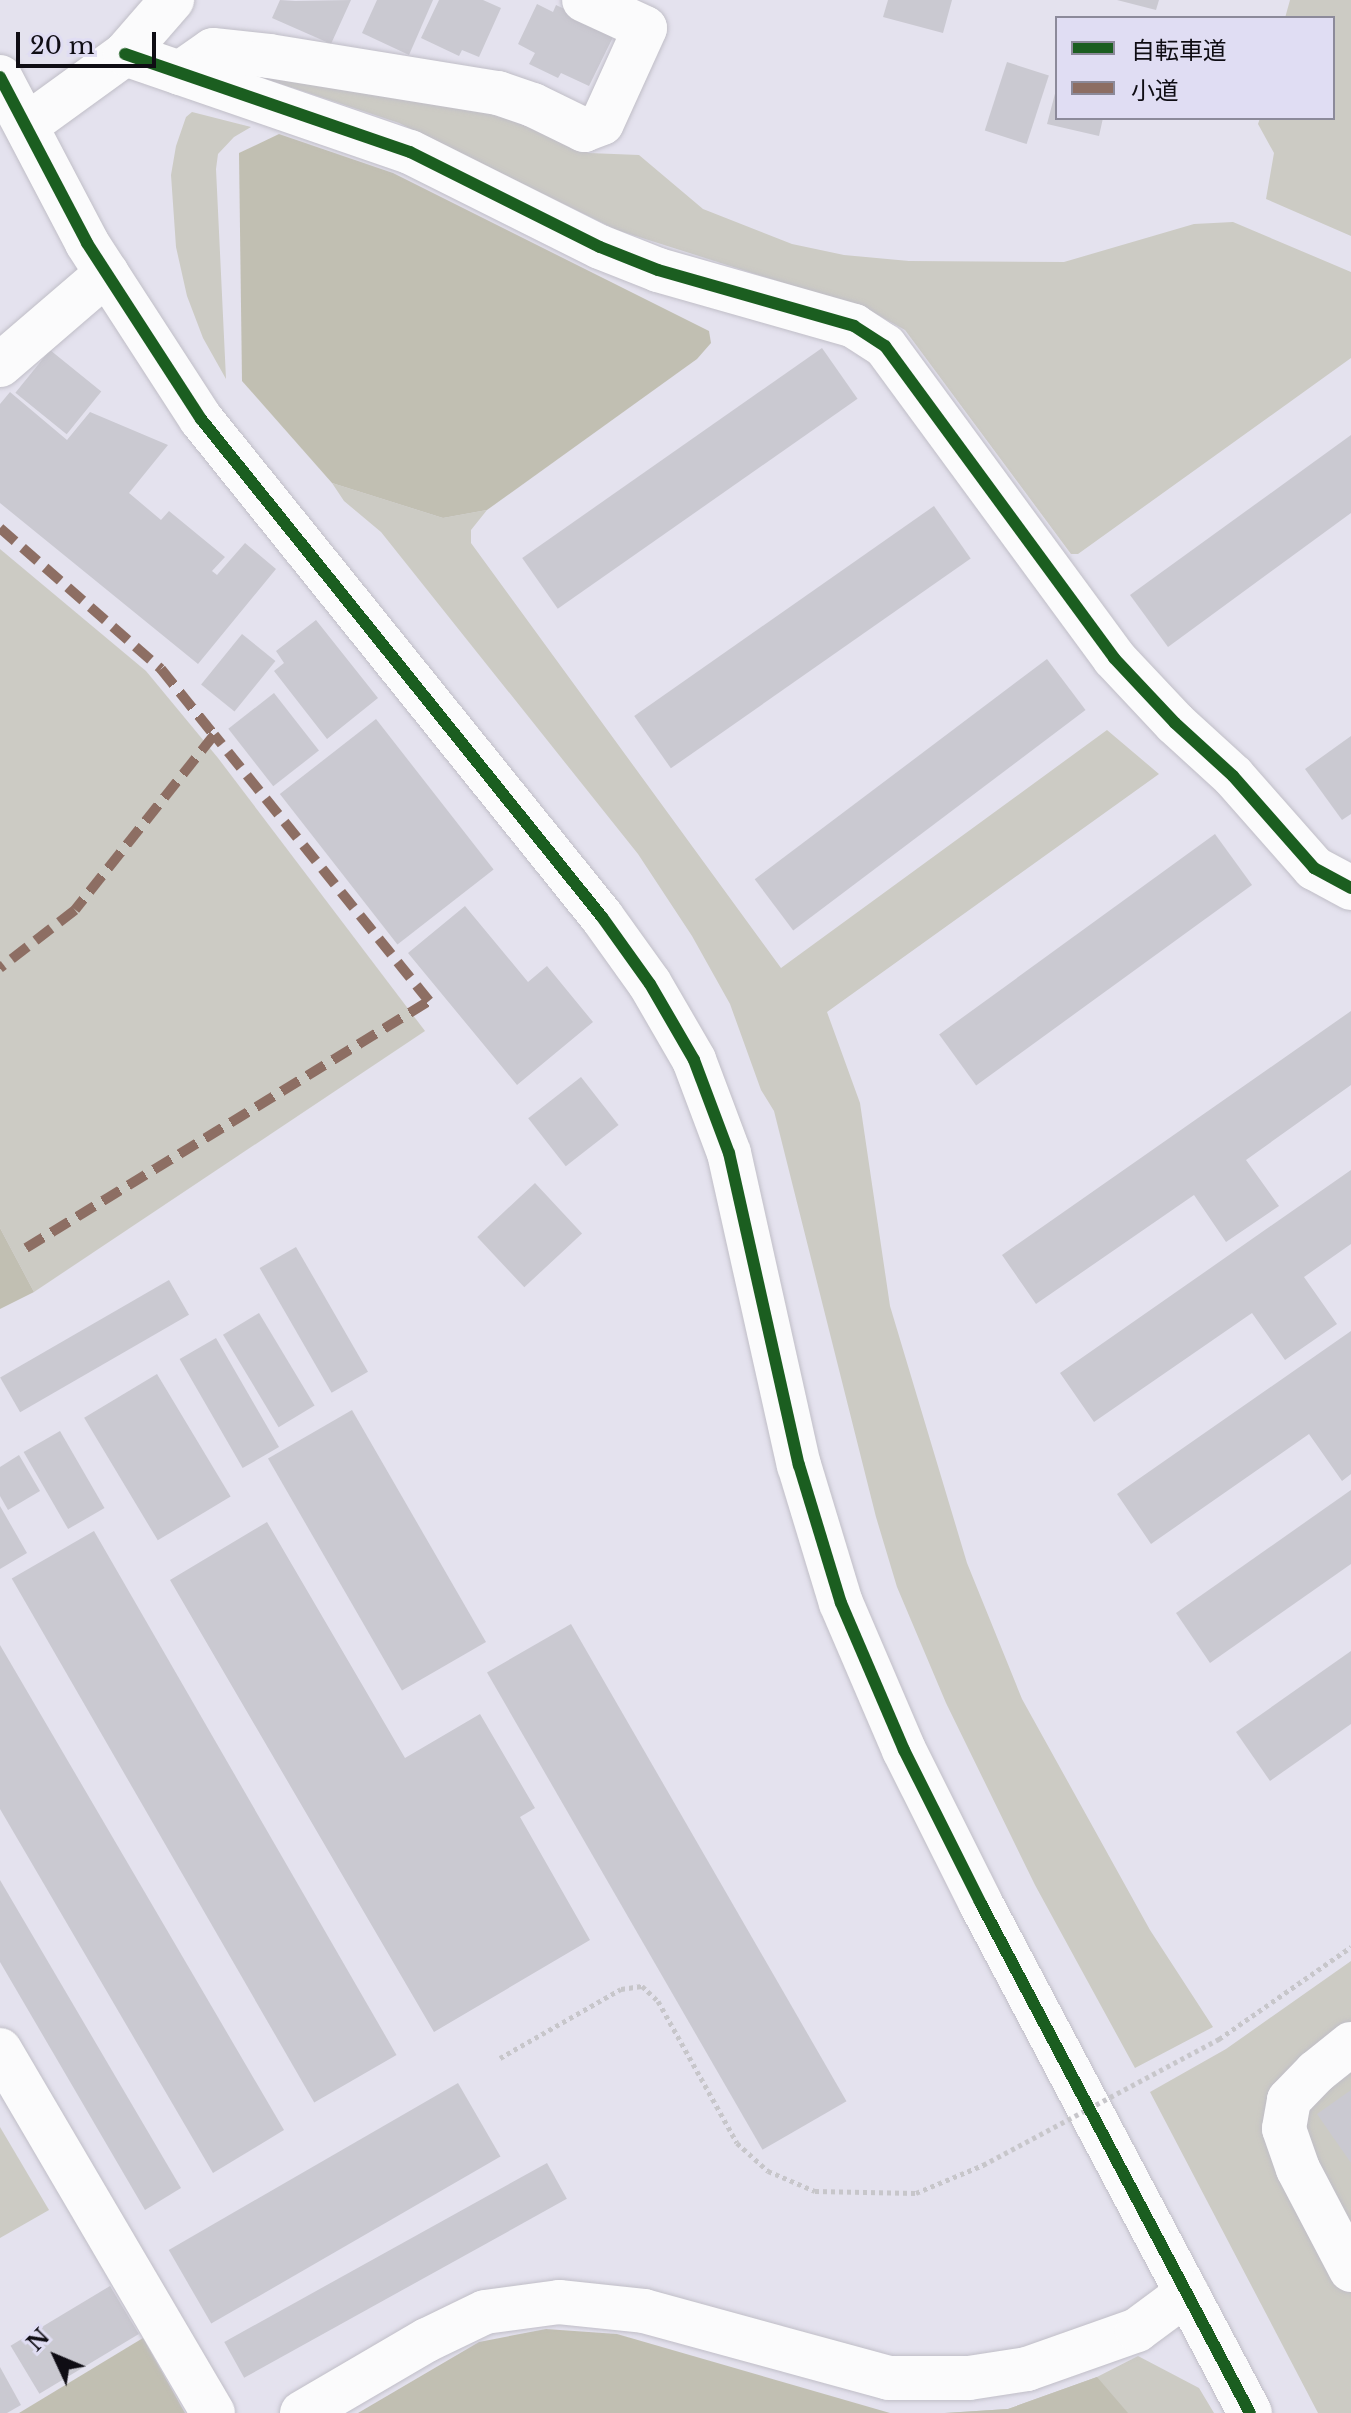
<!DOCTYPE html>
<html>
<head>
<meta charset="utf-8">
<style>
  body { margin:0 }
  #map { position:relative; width:1351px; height:2413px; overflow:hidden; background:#e4e2ee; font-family:"Libre Baskerville","Noto Sans JP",serif }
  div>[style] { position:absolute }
  .green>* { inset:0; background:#cccbc4 }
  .forest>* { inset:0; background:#c1bfb2 }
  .building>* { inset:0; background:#cac9d1; transform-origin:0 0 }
  .path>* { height:5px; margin-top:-2.5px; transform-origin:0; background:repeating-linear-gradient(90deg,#c7c6ca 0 4px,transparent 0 8px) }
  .roads { filter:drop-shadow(0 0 2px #c0bec7) drop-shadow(0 0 2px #c0bec7) }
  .minor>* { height:44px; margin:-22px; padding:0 22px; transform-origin:22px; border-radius:22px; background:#fbfbfc }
  .path-bridge>* { height:5px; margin-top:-2.5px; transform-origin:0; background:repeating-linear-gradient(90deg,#c7c6ca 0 4px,transparent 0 8px) }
  .quiet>* { height:10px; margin-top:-5px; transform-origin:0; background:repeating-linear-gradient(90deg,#8d6e63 0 20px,transparent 0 30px) }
  .cycleway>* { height:12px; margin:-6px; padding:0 6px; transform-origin:6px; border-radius:6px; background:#1b5e20 }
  span { translate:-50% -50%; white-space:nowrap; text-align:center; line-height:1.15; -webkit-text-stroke:7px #e0ddf3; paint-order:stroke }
  .legend { position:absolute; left:1055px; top:16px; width:280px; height:104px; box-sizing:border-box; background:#e0ddf3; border:2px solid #8c8a9a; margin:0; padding:10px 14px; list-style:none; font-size:24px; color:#0f0d14 }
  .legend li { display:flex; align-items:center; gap:16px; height:40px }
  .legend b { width:40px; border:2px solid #8c8a9a }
  .north { position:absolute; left:16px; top:2317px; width:80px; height:80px; -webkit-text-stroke:6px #e0ddf3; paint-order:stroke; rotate:314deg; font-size:22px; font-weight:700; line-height:32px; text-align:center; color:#0f0d14 }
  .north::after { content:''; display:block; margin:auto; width:28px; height:36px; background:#0f0d14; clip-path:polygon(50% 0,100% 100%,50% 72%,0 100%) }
  .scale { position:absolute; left:16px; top:32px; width:140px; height:36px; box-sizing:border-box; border:4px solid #0f0d14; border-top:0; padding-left:10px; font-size:24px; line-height:28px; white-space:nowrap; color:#0f0d14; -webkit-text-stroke:6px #e0ddf3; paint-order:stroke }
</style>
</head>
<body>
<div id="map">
  <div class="green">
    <div style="clip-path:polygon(1290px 0,1351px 0,1351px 236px,1266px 199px,1274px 153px,1258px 124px,1260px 118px,1333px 118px,1333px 18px,1285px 18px)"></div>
    <div style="clip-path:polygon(222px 64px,495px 113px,589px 153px,639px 155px,703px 209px,792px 244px,844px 255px,909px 261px,1064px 262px,1194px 224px,1233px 222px,1351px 272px,1351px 358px,1078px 554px,1071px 554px,905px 330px,869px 310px,617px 230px,399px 123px)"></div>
    <div style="clip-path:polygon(192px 112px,251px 127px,234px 137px,218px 154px,216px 169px,226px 379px,203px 338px,187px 296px,176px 247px,171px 175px,176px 146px,186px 117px)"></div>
    <div style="clip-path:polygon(332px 483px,443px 518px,487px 510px,471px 530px,471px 543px,781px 968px,1107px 730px,1159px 774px,827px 1012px,860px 1103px,890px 1306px,967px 1563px,1022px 1699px,1150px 1930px,1213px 2027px,1135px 2068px,1035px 1885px,946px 1703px,897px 1587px,876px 1517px,774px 1111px,761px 1090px,730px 1004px,692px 936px,638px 854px,381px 532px,344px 501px)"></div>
    <div style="clip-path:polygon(0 549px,146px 671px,218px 758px,425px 1031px,34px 1292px,0 1228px)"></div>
    <div style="clip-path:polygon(1351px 1961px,1351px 2413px,1318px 2413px,1150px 2092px,1226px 2049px)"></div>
    <div style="clip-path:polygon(0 2127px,49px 2210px,0 2238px)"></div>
    <div style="clip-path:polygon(1138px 2356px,1199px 2388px,1214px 2413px,945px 2413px,1008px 2409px,1097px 2377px)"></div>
  </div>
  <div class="forest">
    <div style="clip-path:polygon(279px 134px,393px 173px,709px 331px,711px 343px,697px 359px,487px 510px,443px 518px,332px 483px,242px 381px,239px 153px)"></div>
    <div style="clip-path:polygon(0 1228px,34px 1292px,0 1309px)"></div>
    <div style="clip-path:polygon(546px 2329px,617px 2334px,890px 2413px,358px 2413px,479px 2342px)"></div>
    <div style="clip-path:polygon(143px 2338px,185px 2413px,19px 2413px)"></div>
    <div style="clip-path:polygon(1097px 2377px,1128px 2413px,945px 2413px,1008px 2409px)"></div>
  </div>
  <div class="building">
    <div style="clip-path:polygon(280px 0,295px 1px,351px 0,331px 44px,272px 18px)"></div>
    <div style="clip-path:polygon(377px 0,433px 0,409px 55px,362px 33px)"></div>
    <div style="clip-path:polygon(439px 0,483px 0,501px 8px,479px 57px,462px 50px,459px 56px,421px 38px)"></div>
    <div style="clip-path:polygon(888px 0,952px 0,943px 33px,883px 17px)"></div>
    <div style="clip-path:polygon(1117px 0,1159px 0,1156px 10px)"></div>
    <div style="clip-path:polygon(537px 4px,553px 12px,556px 5px,615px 33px,589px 86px,561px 73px,558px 78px,529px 64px,535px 53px,518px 44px)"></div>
    <div style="left:1007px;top:62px;width:44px;height:72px;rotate:18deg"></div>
    <div style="clip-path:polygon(1057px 86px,1057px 118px,1103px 118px,1099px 136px,1047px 124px)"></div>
    <div style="left:822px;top:348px;width:62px;height:366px;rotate:55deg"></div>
    <div style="left:50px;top:350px;width:66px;height:55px;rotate:39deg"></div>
    <div style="clip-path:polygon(10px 392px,67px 440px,90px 412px,168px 445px,129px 493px,161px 520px,169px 511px,225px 557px,212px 571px,217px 575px,245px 543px,276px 569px,198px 664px,0 503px,0 404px)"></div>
    <div style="clip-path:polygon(1351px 435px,1351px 513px,1168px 647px,1130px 595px)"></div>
    <div style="left:934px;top:506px;width:64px;height:366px;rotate:55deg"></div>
    <div style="clip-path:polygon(316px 620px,378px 698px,327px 739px,274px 671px,284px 663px,276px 651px)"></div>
    <div style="left:242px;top:634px;width:43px;height:65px;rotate:39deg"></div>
    <div style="left:1047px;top:659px;width:64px;height:366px;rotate:53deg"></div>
    <div style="left:274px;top:693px;width:73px;height:58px;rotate:52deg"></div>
    <div style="left:376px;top:719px;width:191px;height:122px;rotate:52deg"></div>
    <div style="clip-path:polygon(1351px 736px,1351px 814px,1342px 820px,1305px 769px)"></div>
    <div style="left:1215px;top:834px;width:63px;height:341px;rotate:54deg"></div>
    <div style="clip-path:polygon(465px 906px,528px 982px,547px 966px,593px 1022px,517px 1085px,408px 953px)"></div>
    <div style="clip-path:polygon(1351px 1011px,1351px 1085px,1246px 1160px,1279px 1206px,1226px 1242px,1194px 1195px,1036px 1304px,1002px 1255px)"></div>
    <div style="left:581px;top:1077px;width:61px;height:67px;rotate:52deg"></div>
    <div style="clip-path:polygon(1351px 1170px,1351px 1244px,1304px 1277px,1337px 1324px,1285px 1360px,1252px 1313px,1094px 1422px,1060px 1373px)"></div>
    <div style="left:535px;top:1183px;width:69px;height:79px;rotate:47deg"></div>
    <div style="left:296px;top:1247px;width:144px;height:42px;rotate:60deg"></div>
    <div style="left:169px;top:1280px;width:40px;height:195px;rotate:60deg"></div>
    <div style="left:259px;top:1313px;width:108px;height:42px;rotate:59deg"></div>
    <div style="clip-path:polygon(1351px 1331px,1351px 1474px,1342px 1481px,1309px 1434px,1151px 1544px,1117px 1494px)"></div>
    <div style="left:216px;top:1338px;width:126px;height:42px;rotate:60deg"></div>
    <div style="left:157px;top:1374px;width:143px;height:85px;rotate:59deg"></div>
    <div style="left:352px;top:1410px;width:268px;height:97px;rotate:60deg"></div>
    <div style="left:60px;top:1431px;width:89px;height:42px;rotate:60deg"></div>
    <div style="clip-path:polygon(19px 1455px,40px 1491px,8px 1510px,0 1496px,0 1467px)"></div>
    <div style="clip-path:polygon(1351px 1490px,1351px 1564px,1210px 1663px,1176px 1613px)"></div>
    <div style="clip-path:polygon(0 1506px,27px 1553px,0 1569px)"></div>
    <div style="clip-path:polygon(267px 1522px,405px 1758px,480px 1714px,535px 1808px,520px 1817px,590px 1940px,434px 2032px,170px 1580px)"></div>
    <div style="left:94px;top:1531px;width:605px;height:95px;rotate:60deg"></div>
    <div style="left:571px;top:1624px;width:551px;height:97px;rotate:60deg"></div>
    <div style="clip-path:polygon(0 1645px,284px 2130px,213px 2173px,0 1809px)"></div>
    <div style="clip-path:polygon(1351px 1651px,1351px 1724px,1270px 1781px,1236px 1732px)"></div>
    <div style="clip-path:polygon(0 1880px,181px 2188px,145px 2210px,0 1962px)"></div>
    <div style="left:458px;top:2083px;width:85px;height:334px;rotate:60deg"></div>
    <div style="clip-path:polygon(1351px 2090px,1351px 2163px,1317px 2114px)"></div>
    <div style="left:547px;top:2163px;width:41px;height:369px;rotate:61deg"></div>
    <div style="left:110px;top:2286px;width:56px;height:116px;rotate:59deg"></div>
    <div style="clip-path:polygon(0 2367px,21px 2405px,7px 2413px,0 2413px)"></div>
  </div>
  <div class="path">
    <div style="left:1219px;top:2039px;width:161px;rotate:-34.9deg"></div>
    <div style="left:500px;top:2058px;width:139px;rotate:-29.7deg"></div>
    <div style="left:621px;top:1989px;width:21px;rotate:-8deg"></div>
    <div style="left:642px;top:1986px;width:22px;rotate:43deg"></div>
    <div style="left:658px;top:2001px;width:162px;rotate:60.9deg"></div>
    <div style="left:737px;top:2143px;width:42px;rotate:42.1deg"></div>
    <div style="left:768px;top:2171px;width:51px;rotate:23.1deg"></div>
    <div style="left:815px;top:2191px;width:101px;rotate:1.1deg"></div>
    <div style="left:916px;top:2193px;width:73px;rotate:-22.7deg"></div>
  </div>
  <div class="roads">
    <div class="minor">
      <div style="left:125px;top:54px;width:301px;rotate:19deg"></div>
      <div style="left:410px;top:152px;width:212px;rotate:26.6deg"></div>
      <div style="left:600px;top:247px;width:62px;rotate:21.6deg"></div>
      <div style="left:658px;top:270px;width:204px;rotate:15.9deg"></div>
      <div style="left:854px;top:326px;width:37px;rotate:33deg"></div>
      <div style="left:885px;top:346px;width:387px;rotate:53.7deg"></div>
      <div style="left:1114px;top:658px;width:89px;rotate:46.8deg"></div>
      <div style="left:1175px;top:723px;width:79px;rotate:42.4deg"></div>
      <div style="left:1233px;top:776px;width:123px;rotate:48.6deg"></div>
      <div style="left:1314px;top:868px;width:42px;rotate:28.4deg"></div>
      <div style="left:180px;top:73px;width:40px;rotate:-34.9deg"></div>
      <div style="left:213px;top:50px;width:56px;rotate:6.1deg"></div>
      <div style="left:269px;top:56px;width:232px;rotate:9.2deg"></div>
      <div style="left:498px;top:93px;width:37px;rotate:19deg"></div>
      <div style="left:533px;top:105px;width:57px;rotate:26.1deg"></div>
      <div style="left:584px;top:130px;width:19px;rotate:-21deg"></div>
      <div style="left:602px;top:123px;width:104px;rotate:-65.6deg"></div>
      <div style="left:645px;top:28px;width:67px;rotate:-155.3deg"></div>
      <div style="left:0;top:77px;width:187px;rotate:62.3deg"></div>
      <div style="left:87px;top:243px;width:210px;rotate:57.1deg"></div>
      <div style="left:201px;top:419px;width:639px;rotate:51.16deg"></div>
      <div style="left:602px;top:917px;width:82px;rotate:54.4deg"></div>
      <div style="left:650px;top:984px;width:88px;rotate:59.9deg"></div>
      <div style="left:694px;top:1060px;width:99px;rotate:69.4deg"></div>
      <div style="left:729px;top:1153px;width:320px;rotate:77.4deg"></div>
      <div style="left:799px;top:1465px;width:144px;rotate:73.1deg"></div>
      <div style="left:841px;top:1603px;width:160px;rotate:66.8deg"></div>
      <div style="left:904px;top:1750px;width:170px;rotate:63.4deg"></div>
      <div style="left:980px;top:1902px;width:578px;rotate:62.15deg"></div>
      <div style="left:27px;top:125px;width:121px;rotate:-35.9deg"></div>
      <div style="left:125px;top:54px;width:72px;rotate:-49deg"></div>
      <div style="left:0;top:365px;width:141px;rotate:-40.7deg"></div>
      <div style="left:1351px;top:2044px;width:45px;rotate:141.3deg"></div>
      <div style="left:1316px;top:2072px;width:39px;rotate:134deg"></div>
      <div style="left:1289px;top:2100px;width:29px;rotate:100deg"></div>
      <div style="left:1284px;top:2129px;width:42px;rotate:70.7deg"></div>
      <div style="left:1298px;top:2169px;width:114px;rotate:62.3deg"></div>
      <div style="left:0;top:2050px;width:421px;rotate:59.6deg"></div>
      <div style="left:302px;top:2413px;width:145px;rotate:-30.3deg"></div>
      <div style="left:427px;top:2340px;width:64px;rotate:-25.8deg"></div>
      <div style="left:485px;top:2312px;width:75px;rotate:-7.7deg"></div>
      <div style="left:559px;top:2302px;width:85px;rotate:6deg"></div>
      <div style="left:644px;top:2311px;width:254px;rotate:15.3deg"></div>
      <div style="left:889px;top:2378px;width:80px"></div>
      <div style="left:969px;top:2378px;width:59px;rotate:-8.8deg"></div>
      <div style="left:1027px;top:2369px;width:117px;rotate:-19.5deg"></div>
      <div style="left:1137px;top:2330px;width:62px;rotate:-36.5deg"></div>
    </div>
  </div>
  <div class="path-bridge">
    <div style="left:983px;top:2165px;width:268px;rotate:-28.1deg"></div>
  </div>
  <div class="quiet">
    <div style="left:0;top:528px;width:214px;rotate:41.2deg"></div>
    <div style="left:161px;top:669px;width:85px;rotate:51.2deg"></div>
    <div style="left:214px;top:735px;width:223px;rotate:128.5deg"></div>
    <div style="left:75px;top:910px;width:95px;rotate:142.3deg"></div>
    <div style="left:26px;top:1248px;width:473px;rotate:-31.5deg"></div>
    <div style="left:429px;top:1001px;width:342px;rotate:-128.9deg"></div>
  </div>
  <div class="cycleway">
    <div style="left:125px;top:54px;width:301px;rotate:19deg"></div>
    <div style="left:410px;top:152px;width:212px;rotate:26.6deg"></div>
    <div style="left:600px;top:247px;width:62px;rotate:21.6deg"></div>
    <div style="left:658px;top:270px;width:204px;rotate:15.9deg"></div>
    <div style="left:854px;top:326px;width:37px;rotate:33deg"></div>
    <div style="left:885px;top:346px;width:387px;rotate:53.7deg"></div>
    <div style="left:1114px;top:658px;width:89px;rotate:46.8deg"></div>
    <div style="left:1175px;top:723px;width:79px;rotate:42.4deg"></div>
    <div style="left:1233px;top:776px;width:123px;rotate:48.6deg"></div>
    <div style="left:1314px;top:868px;width:42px;rotate:28.4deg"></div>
    <div style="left:0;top:77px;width:187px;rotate:62.3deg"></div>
    <div style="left:87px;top:243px;width:210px;rotate:57.1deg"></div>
    <div style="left:201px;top:419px;width:639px;rotate:51.16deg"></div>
    <div style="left:602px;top:917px;width:82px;rotate:54.4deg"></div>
    <div style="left:650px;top:984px;width:88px;rotate:59.9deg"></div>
    <div style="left:694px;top:1060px;width:99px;rotate:69.4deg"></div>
    <div style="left:729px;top:1153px;width:320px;rotate:77.4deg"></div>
    <div style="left:799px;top:1465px;width:144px;rotate:73.1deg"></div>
    <div style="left:841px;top:1603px;width:160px;rotate:66.8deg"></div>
    <div style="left:904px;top:1750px;width:170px;rotate:63.4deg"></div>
    <div style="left:980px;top:1902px;width:578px;rotate:62.15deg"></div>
  </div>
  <ul class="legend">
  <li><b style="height:10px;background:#1b5e20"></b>自転車道</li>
  <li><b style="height:10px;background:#8d6e63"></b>小道</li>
  </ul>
  <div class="north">N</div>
  <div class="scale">20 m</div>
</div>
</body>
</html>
